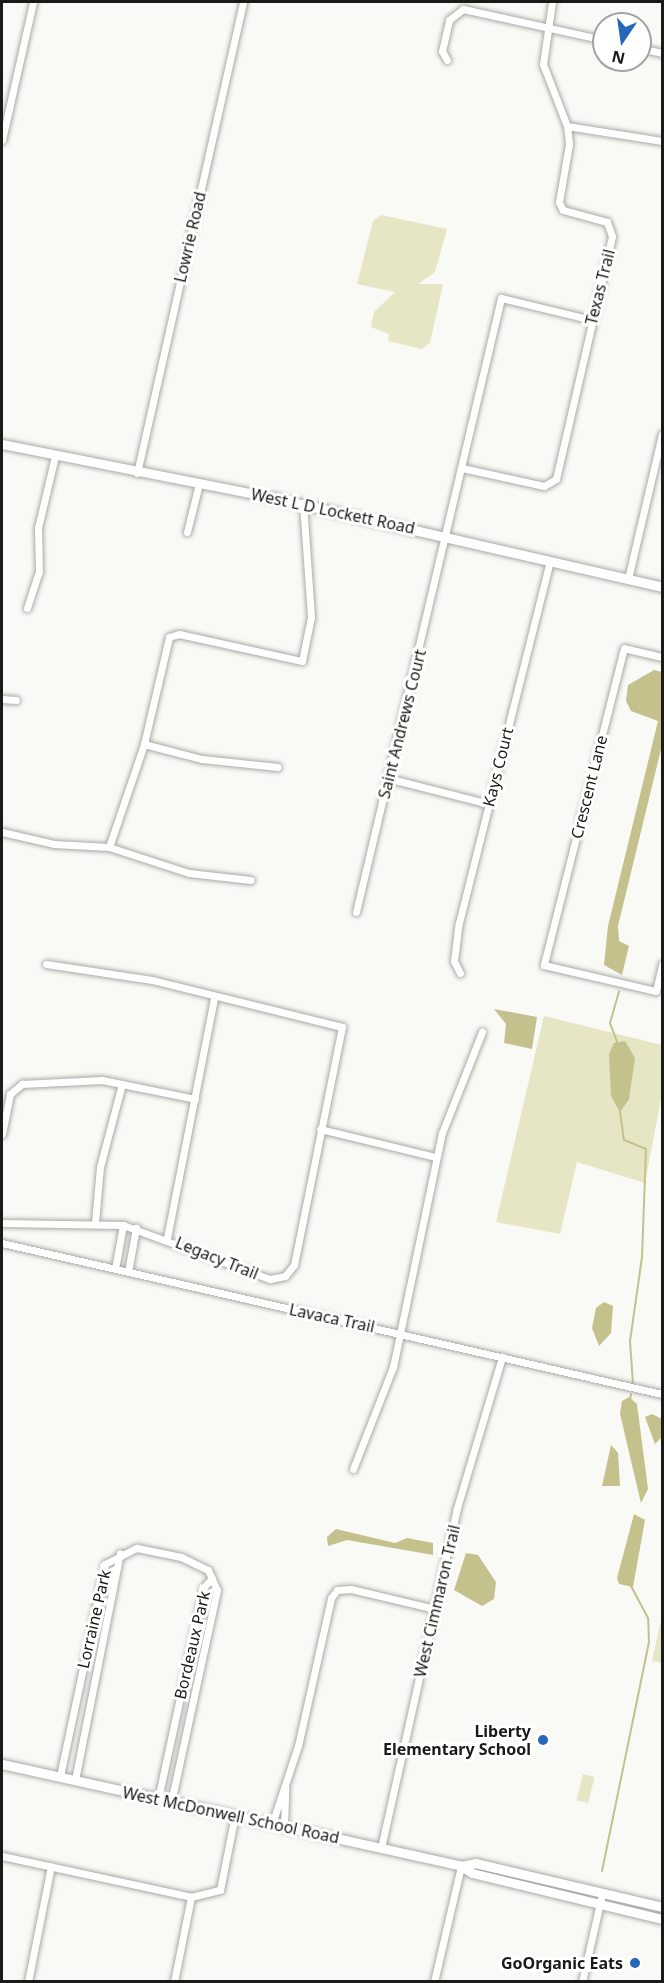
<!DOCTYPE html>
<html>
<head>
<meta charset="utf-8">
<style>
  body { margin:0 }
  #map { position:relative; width:664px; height:1983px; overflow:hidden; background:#f9f9f5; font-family:"Noto Sans",sans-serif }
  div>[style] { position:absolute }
  .green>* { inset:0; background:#e6e5c4; transform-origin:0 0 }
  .water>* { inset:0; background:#c4c18c }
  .stream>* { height:2px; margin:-1px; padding:0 1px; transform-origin:1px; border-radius:1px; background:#c4c18c }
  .roads { filter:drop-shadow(0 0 2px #aaaaa6) drop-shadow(0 0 2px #aaaaa6) }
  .street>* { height:7px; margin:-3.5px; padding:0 3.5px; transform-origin:3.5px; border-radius:3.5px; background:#fff }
  .secondary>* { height:9px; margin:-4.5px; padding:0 4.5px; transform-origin:4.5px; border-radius:4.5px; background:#fff }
  .dots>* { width:16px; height:16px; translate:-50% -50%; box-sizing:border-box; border:3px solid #fffffe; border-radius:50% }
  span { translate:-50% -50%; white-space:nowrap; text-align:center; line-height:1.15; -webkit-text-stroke:6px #fffffe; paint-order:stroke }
  .street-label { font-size:16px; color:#1a1a18 }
  .poi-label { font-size:16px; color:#1a1a18; font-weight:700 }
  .right { translate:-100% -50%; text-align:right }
  .frame { position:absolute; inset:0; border:3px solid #1a1a18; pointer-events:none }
  .north { position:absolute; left:592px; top:12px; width:60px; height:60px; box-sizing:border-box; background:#fffffe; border:2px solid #a3a3a2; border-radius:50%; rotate:193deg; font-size:16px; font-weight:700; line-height:24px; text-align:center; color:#1a1a18 }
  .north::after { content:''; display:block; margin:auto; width:21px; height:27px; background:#2567b8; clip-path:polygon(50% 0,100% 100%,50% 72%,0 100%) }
</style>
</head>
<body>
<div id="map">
  <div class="green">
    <div style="clip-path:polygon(381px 215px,447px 229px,435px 272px,418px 284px,443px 284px,430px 343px,422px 349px,388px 341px,389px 334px,371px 327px,374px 312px,395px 292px,357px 284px,373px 221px)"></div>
    <div style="clip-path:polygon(544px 1016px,662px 1045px,662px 1094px,645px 1183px,577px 1162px,560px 1234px,496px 1222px)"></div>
    <div style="clip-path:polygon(662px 1616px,662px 1663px,652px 1661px)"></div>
    <div style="left:583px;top:1774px;width:12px;height:27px;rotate:14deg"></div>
  </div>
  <div class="water">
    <div style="clip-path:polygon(654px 670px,662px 672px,662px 745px,618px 926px,619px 941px,629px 946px,622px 975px,604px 965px,608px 926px,658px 721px,631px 711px,626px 701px,628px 685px)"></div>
    <div style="clip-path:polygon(494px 1009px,537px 1017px,532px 1049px,504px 1043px,506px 1024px)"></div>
    <div style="clip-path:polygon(625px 1041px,635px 1058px,629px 1099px,620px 1112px,611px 1096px,609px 1054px,614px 1043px)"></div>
    <div style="clip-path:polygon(604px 1302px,613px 1306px,611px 1333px,599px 1346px,592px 1328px,596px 1308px)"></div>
    <div style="clip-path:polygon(629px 1397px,637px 1404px,648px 1489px,641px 1503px,620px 1414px,622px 1401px)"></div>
    <div style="clip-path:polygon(652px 1414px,662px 1419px,662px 1437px,655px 1444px,645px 1417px)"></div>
    <div style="clip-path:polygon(611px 1445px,618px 1453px,620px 1486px,602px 1486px)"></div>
    <div style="clip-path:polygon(634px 1514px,645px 1520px,633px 1587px,619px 1584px,617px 1578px)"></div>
    <div style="clip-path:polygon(336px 1529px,395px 1543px,407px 1538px,433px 1543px,433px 1555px,347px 1540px,328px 1546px,327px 1537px)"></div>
    <div style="clip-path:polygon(466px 1553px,478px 1555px,496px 1582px,494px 1599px,482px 1606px,454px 1590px)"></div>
  </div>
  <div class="stream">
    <div style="left:618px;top:1044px;width:22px;rotate:-111deg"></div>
    <div style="left:610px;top:1023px;width:33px;rotate:-74deg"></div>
    <div style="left:620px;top:1112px;width:28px;rotate:82deg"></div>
    <div style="left:624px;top:1140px;width:24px;rotate:22deg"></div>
    <div style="left:646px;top:1149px;width:108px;rotate:92.1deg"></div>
    <div style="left:642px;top:1257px;width:85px;rotate:98.1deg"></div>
    <div style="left:630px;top:1341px;width:43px;rotate:86deg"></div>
    <div style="left:630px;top:1401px;width:7px;rotate:-82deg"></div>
    <div style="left:602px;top:1871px;width:234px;rotate:-78.4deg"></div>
    <div style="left:649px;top:1642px;width:24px;rotate:-92deg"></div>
    <div style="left:648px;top:1618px;width:36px;rotate:-118deg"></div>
  </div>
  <div class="roads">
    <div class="street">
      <div style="left:640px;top:48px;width:23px;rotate:13deg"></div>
      <div style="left:447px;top:60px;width:10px;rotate:-119deg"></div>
      <div style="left:442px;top:51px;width:32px;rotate:-77deg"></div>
      <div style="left:449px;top:20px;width:18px;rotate:-38deg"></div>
      <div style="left:463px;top:9px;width:144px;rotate:12.4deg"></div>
      <div style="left:567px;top:126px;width:96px;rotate:9deg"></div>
      <div style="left:2px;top:140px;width:141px;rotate:-77.3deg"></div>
      <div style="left:462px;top:468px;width:84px;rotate:12.4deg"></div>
      <div style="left:544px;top:486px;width:14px;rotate:-30deg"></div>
      <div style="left:556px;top:479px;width:249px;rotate:-77deg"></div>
      <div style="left:612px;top:236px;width:15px;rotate:-110deg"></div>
      <div style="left:607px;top:222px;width:46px;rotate:-164.7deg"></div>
      <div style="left:563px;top:210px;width:9px;rotate:-117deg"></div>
      <div style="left:559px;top:202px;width:59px;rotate:-80.2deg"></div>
      <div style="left:569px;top:144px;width:18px;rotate:-96deg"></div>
      <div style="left:567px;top:126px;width:66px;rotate:-111.2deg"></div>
      <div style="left:543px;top:64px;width:63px;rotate:-81.7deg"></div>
      <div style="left:137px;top:473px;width:483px;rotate:-77.3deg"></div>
      <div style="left:187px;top:532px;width:49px;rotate:-76deg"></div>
      <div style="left:628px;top:579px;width:149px;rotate:-76.8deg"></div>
      <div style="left:27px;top:608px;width:38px;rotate:-72deg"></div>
      <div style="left:39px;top:572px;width:44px;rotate:-91.3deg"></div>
      <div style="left:38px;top:528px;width:74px;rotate:-76.7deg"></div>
      <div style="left:662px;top:657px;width:39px;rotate:-167deg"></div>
      <div style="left:624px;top:648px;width:327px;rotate:104.2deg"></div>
      <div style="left:544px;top:965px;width:115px;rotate:13.1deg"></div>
      <div style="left:656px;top:991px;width:28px;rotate:-77deg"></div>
      <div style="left:2px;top:699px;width:14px;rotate:4deg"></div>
      <div style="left:144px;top:744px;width:60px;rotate:14.5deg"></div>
      <div style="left:202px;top:759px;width:76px;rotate:6deg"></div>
      <div style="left:391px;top:779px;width:101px;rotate:14.3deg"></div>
      <div style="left:2px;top:832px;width:53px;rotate:13deg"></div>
      <div style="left:54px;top:844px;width:55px;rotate:3.1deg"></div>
      <div style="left:109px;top:847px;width:84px;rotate:18deg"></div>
      <div style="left:189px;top:873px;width:62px;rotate:6.4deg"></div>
      <div style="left:109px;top:847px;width:109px;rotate:-71.2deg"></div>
      <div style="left:144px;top:744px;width:110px;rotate:-76.8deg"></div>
      <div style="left:169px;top:637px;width:10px;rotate:-17deg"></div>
      <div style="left:179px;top:634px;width:126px;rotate:12.4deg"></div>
      <div style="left:302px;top:661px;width:45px;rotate:-78.4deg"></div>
      <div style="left:311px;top:617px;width:113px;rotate:-94deg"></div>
      <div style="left:356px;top:912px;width:631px;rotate:-76.71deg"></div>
      <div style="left:501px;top:298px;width:94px;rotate:13.6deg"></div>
      <div style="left:460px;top:973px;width:13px;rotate:-117deg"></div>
      <div style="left:454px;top:961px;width:38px;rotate:-83deg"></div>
      <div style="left:459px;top:923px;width:373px;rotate:-75.9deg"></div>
      <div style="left:320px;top:1129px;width:119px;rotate:13.6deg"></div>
      <div style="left:2px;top:1134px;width:41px;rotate:-78.7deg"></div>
      <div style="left:10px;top:1094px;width:16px;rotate:-40deg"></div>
      <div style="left:22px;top:1084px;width:80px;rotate:-2.9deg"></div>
      <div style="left:102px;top:1080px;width:95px;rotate:11.5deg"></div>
      <div style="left:95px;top:1222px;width:55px;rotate:-84.8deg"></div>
      <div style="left:100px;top:1167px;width:86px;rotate:-75.2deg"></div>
      <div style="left:2px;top:1223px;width:121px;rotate:0.9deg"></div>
      <div style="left:123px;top:1225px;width:157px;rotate:20.2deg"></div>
      <div style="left:270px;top:1279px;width:15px;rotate:-11deg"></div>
      <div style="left:285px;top:1276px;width:14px;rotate:-51deg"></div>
      <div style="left:294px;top:1265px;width:243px;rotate:-78.6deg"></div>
      <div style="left:342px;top:1027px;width:196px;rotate:-166.1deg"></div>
      <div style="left:152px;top:980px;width:107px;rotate:-171.4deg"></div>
      <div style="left:167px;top:1238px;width:245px;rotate:-78.9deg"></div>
      <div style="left:2px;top:1243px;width:677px;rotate:12.89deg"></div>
      <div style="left:115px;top:1269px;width:45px;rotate:-79.7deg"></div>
      <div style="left:128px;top:1272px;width:45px;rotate:-79.7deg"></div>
      <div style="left:353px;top:1469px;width:110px;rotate:-68.6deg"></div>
      <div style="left:393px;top:1367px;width:239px;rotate:-78.2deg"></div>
      <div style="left:442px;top:1133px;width:109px;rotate:-68.4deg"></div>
      <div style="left:60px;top:1776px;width:217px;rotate:-78deg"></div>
      <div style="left:105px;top:1564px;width:36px;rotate:-27deg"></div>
      <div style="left:137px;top:1548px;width:45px;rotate:11.6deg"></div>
      <div style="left:181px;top:1557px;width:30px;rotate:26deg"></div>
      <div style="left:208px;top:1570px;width:22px;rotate:66deg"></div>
      <div style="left:217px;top:1590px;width:217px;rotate:102.2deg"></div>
      <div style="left:75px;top:1780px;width:231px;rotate:-78.8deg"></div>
      <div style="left:158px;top:1799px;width:217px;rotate:-77.8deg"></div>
      <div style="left:204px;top:1587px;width:12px;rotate:-48deg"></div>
      <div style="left:272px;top:1824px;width:82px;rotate:-71.6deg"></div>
      <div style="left:298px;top:1746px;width:152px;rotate:-77.4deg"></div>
      <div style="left:331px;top:1598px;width:10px;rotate:-53deg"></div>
      <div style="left:337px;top:1590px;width:14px;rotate:-4deg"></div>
      <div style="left:351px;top:1589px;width:86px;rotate:13.4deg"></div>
      <div style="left:284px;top:1826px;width:38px;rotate:-88deg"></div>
      <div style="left:381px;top:1848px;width:348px;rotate:-77.4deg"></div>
      <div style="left:457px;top:1508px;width:158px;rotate:-73.4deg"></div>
      <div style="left:2px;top:1856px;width:193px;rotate:12.2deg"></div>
      <div style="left:191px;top:1897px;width:30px;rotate:-14deg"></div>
      <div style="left:220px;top:1890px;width:76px;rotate:-78.7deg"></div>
      <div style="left:28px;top:1982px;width:118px;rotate:-78.8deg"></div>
      <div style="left:174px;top:1982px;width:87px;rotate:-78.7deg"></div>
      <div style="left:434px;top:1982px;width:119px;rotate:-76.9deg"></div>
      <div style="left:582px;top:1982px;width:90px;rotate:-77.2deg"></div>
    </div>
    <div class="secondary">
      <div style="left:2px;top:444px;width:273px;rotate:11.2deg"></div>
      <div style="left:270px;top:497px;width:402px;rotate:12.9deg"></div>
      <div style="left:2px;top:1764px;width:470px;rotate:12.5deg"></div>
      <div style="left:461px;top:1866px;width:13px;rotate:32deg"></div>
      <div style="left:472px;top:1873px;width:195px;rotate:13.6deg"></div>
      <div style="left:461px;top:1866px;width:14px;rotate:-12deg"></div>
      <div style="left:475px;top:1863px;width:192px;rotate:13.2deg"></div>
    </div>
  </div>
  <div class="dots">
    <div style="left:543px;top:1740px;background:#2567b8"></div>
    <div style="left:635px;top:1963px;background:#2567b8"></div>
  </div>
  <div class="street-label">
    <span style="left:190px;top:237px;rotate:-77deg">Lowrie Road</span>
    <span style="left:600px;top:287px;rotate:-76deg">Texas Trail</span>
    <span style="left:333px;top:511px;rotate:12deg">West L D Lockett Road</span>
    <span style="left:402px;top:724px;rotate:-76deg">Saint Andrews Court</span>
    <span style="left:498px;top:767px;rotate:-76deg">Kays Court</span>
    <span style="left:589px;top:787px;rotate:-76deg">Crescent Lane</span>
    <span style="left:217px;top:1258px;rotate:22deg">Legacy Trail</span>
    <span style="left:332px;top:1318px;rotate:12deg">Lavaca Trail</span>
    <span style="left:437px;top:1601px;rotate:-77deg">West Cimmaron Trail</span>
    <span style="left:94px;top:1619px;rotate:-77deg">Lorraine Park</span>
    <span style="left:192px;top:1645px;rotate:-77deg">Bordeaux Park</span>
    <span style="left:231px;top:1815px;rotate:12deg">West McDonwell School Road</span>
  </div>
  <div class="poi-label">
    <span class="right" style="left:531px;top:1740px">Liberty<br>Elementary School</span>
    <span class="right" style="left:623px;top:1963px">GoOrganic Eats</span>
  </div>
  <div class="frame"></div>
  <div class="north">N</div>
</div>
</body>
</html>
